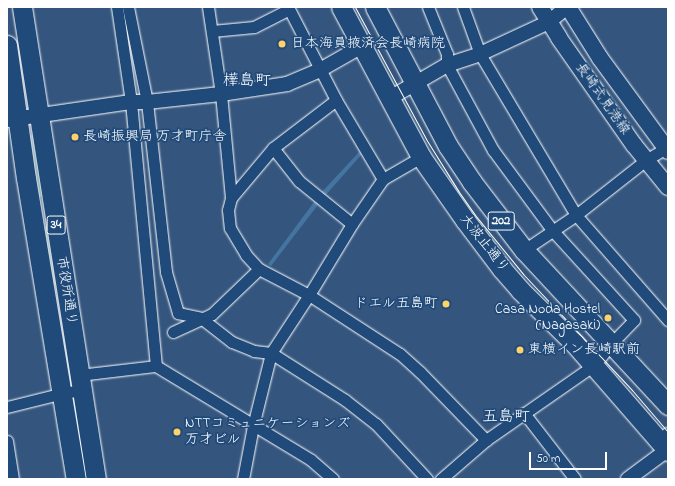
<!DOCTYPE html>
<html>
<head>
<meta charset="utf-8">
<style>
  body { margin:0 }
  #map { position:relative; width:675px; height:486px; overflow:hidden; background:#34557e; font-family:"Indie Flower","Klee One",sans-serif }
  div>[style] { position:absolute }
  .green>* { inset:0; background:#51838e }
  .water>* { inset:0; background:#4474a0 }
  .roads { filter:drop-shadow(0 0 1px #fff) drop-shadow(0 0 1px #fff) }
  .minor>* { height:11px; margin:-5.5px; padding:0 5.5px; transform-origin:5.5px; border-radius:5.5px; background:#1f4a7a }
  .tertiary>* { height:14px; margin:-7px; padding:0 7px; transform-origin:7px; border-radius:7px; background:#1f4a7a }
  .secondary>* { height:16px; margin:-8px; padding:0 8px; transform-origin:8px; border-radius:8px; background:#1f4a7a }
  .trunk>* { height:19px; margin:-9.5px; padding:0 9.5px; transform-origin:9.5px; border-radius:9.5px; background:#1f4a7a }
  .tram>* { height:1px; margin:-0.5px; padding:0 0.5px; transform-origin:0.5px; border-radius:0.5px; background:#fff }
  .dots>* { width:11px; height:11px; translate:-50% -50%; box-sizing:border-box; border:2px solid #1f4a7a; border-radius:50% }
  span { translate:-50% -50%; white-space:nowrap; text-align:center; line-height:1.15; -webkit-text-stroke:3.5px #1f4a7a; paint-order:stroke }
  .shield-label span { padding:1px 3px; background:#1f4a7a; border:1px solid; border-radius:3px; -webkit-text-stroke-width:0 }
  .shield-label { font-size:13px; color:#fff; font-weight:700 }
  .poi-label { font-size:14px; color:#fff }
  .left { translate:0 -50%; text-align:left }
  .right { translate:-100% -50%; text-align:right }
  .street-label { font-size:14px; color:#fff }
  .quarter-label { font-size:16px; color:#fff }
  .frame { position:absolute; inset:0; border:8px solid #fff; pointer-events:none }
  .scale { position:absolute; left:529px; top:452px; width:78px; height:18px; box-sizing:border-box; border:2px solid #fff; border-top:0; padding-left:5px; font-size:12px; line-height:14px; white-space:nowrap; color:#fff; -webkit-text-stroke:3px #1f4a7a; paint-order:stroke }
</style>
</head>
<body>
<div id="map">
  <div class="green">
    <div style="clip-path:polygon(33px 134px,45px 193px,41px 197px,38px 196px,28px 137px)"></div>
    <div style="clip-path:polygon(44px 227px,48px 227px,56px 285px,52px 284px,43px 230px)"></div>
  </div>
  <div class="water">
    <div style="clip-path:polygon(359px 152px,362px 154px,324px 197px,271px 266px,268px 264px,320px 194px)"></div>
  </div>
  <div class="roads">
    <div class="minor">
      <div style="left:117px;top:7px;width:96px;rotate:81.6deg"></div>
      <div style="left:131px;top:102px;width:265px;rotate:84.6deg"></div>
      <div style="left:128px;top:7px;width:97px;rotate:78.7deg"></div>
      <div style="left:147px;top:102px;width:171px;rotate:83.6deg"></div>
      <div style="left:166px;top:272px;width:43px;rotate:73.7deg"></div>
      <div style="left:178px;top:313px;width:24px;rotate:12deg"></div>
      <div style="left:201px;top:318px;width:39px;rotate:38deg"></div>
      <div style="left:232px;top:342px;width:24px;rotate:22deg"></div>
      <div style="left:254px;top:351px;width:17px;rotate:7deg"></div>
      <div style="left:271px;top:353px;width:88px;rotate:32.4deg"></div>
      <div style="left:345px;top:400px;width:39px;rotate:38deg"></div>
      <div style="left:376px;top:424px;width:75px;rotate:47.2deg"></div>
      <div style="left:208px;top:7px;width:88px;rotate:81.5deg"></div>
      <div style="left:221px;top:94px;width:104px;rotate:84.5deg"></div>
      <div style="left:288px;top:7px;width:105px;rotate:62.7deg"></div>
      <div style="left:336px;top:100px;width:92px;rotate:59.3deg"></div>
      <div style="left:428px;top:7px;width:51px;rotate:68deg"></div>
      <div style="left:447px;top:54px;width:11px;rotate:90deg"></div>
      <div style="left:447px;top:65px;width:97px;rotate:61.6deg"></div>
      <div style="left:493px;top:150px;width:101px;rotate:53.5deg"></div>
      <div style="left:553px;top:231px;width:120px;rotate:47.7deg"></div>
      <div style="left:634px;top:320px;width:32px;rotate:134deg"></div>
      <div style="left:612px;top:343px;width:28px;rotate:129deg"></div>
      <div style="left:594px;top:365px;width:131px;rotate:145.2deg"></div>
      <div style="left:486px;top:440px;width:60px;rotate:139.1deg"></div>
      <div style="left:463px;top:7px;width:50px;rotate:70.1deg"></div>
      <div style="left:480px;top:54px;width:187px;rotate:59.2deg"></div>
      <div style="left:576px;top:215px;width:140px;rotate:48.8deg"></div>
      <div style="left:212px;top:31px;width:42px;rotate:-5.4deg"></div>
      <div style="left:254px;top:27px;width:39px;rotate:-27deg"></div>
      <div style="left:336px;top:100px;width:79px;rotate:142.7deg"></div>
      <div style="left:273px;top:148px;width:65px;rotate:130deg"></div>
      <div style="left:231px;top:198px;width:12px;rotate:104deg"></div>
      <div style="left:228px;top:210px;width:18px;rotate:84deg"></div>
      <div style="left:230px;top:228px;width:31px;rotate:59deg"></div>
      <div style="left:246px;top:255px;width:19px;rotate:47deg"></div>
      <div style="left:259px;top:269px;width:56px;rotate:27.5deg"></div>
      <div style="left:309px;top:295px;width:108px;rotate:33deg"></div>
      <div style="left:400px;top:354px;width:27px;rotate:42deg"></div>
      <div style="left:420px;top:372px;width:95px;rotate:45.9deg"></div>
      <div style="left:273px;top:148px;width:42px;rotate:51.8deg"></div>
      <div style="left:299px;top:181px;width:68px;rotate:39.1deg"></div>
      <div style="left:524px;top:250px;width:63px;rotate:-33.9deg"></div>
      <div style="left:576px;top:215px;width:89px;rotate:-38.2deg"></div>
      <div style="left:646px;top:160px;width:23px;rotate:-31deg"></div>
      <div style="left:173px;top:332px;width:43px;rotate:-24.8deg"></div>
      <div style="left:212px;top:314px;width:65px;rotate:-43.8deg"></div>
      <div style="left:79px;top:375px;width:78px;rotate:-6.7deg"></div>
      <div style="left:156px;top:366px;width:181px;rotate:31.2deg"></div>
      <div style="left:311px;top:460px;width:29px;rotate:41deg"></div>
      <div style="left:7px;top:407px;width:58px;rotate:-14deg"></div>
      <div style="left:63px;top:393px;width:18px;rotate:-9deg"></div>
      <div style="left:524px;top:413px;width:83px;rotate:52.3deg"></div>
      <div style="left:7px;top:441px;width:38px;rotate:81deg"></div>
      <div style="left:243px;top:479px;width:54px;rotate:-79.3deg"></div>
      <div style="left:253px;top:426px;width:75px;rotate:-76.1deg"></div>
      <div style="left:271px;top:353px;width:69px;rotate:-56.8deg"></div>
      <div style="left:309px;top:295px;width:83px;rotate:-58.8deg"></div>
      <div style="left:352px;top:224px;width:55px;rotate:-55.4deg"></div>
      <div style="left:383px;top:179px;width:44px;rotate:-30.1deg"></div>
    </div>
    <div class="tertiary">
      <div style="left:390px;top:98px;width:66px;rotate:-30.1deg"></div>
      <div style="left:447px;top:65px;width:35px;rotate:-18deg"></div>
      <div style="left:480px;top:54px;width:76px;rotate:-24.9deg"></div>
      <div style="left:549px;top:22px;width:23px;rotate:-40deg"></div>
      <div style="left:7px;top:120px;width:125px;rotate:-8.3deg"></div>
      <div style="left:131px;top:102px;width:16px"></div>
      <div style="left:147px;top:102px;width:74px;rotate:-6.2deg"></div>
      <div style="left:221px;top:94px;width:67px;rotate:-8.6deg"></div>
      <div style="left:287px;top:84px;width:36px;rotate:-23deg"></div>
      <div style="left:320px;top:70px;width:48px;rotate:-29.7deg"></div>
      <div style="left:628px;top:479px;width:49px;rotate:-36.6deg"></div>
      <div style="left:667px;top:450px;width:15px;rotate:-86deg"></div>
    </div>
    <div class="secondary">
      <div style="left:540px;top:7px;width:36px;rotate:58deg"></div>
      <div style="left:559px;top:38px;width:131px;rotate:55deg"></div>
      <div style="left:634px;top:145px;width:54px;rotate:51deg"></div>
      <div style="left:568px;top:7px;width:60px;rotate:57.9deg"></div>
      <div style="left:600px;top:58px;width:115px;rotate:53.8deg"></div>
    </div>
    <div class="trunk">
      <div style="left:22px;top:7px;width:478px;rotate:81.1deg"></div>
      <div style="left:341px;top:7px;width:170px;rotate:61.9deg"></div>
      <div style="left:421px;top:157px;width:77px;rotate:55.1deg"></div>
      <div style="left:465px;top:220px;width:61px;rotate:52.9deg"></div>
      <div style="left:502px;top:269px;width:28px;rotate:49deg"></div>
      <div style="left:520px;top:290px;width:76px;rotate:44.5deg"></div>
      <div style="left:574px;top:343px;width:143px;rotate:49deg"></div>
      <div style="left:375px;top:7px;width:157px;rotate:62.3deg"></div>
      <div style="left:448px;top:146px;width:43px;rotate:56.3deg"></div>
      <div style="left:472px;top:182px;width:86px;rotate:52.6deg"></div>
      <div style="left:524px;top:250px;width:212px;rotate:47.1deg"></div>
      <div style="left:7px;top:45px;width:134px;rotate:81.9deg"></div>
      <div style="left:26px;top:178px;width:305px;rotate:80.6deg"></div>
    </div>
  </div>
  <div class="tram">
    <div style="left:355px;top:7px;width:150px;rotate:61.7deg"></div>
    <div style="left:426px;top:139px;width:62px;rotate:58.1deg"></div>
    <div style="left:459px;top:192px;width:28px;rotate:55deg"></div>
    <div style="left:475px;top:215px;width:77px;rotate:50.8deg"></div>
    <div style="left:524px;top:275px;width:158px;rotate:46.8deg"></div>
    <div style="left:632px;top:390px;width:55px;rotate:49.4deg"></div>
  </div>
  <div class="dots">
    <div style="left:282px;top:44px;background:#ffd166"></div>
    <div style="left:75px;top:137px;background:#ffd166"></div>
    <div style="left:446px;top:304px;background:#ffd166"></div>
    <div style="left:608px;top:318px;background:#ffd166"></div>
    <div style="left:520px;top:350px;background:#ffd166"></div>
    <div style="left:177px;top:432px;background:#ffd166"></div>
  </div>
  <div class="shield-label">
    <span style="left:501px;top:221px">202</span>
    <span style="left:56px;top:225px">34</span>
  </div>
  <div class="poi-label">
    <span class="left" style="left:291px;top:44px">日本海員掖済会長崎病院</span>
    <span class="left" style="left:83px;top:137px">長崎振興局 万才町庁舎</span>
    <span class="right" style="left:438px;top:304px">ドエル五島町</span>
    <span class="right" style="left:600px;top:318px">Casa Noda Hostel<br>(Nagasaki)</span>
    <span class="left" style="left:528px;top:350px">東横イン長崎駅前</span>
    <span class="left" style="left:185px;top:432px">NTTコミュニケーションズ<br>万才ビル</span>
  </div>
  <div class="street-label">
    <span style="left:602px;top:99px;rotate:55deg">長崎式見港線</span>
    <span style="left:484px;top:244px;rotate:52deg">大波止通り</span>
    <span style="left:66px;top:291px;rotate:81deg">市役所通り</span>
  </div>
  <div class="quarter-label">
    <span style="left:247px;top:81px">樺島町</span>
    <span style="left:506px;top:417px">五島町</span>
  </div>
  <div class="frame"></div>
  <div class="scale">50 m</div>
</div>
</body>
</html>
